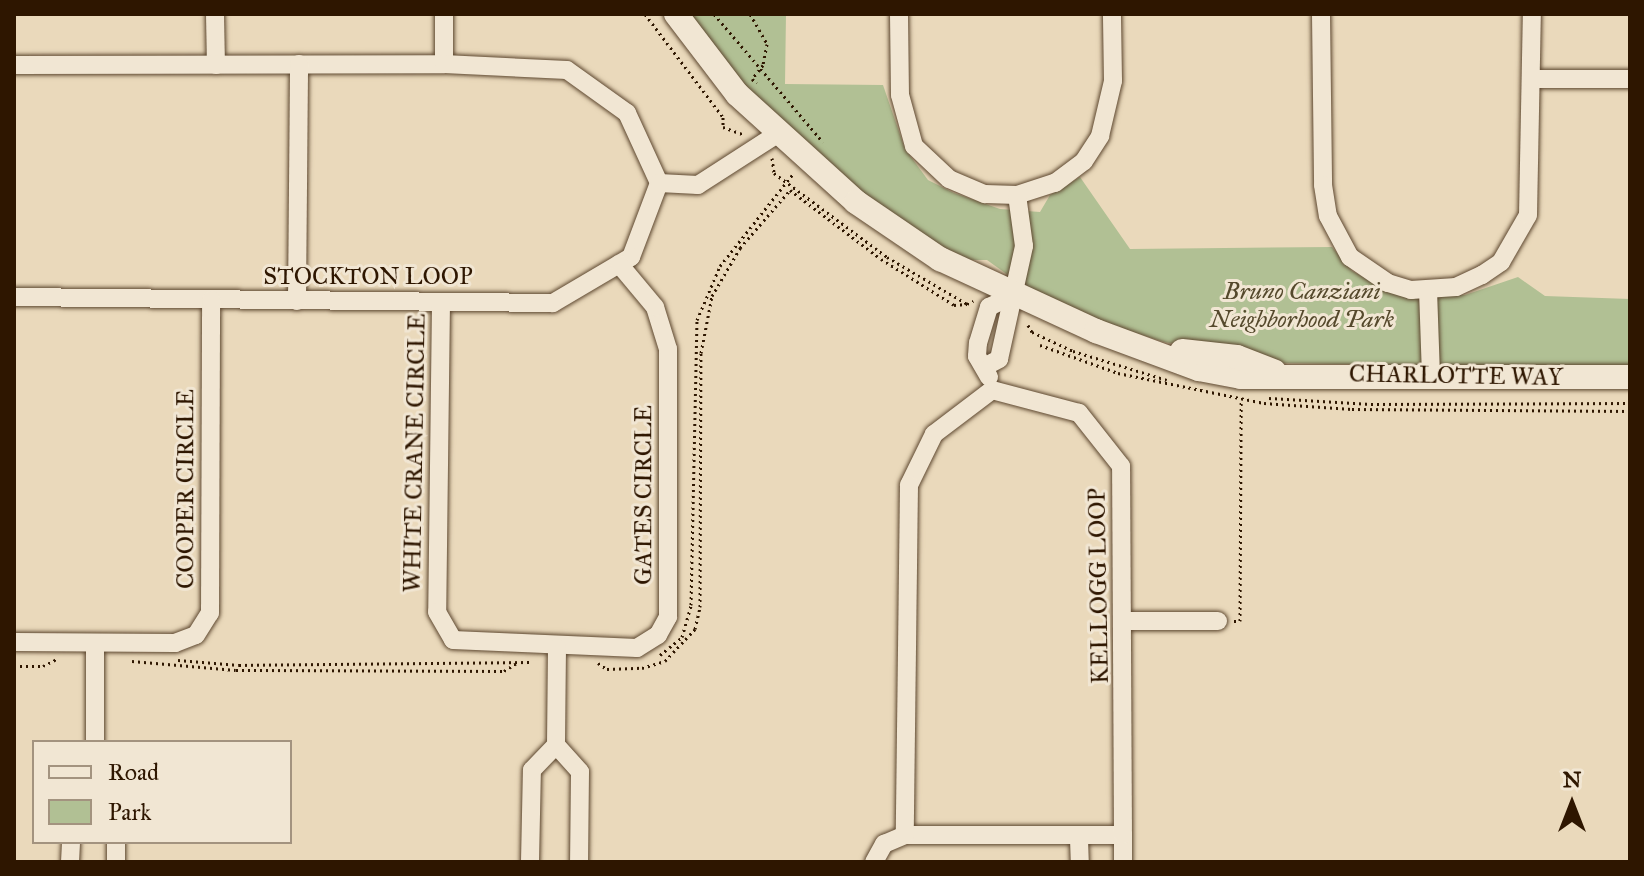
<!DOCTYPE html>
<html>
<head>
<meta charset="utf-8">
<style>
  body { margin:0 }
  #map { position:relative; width:1644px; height:876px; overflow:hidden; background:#ead9bb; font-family:"IM FELL Great Primer",serif }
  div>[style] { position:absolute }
  .green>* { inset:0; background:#b1c094 }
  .path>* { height:3px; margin-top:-1.5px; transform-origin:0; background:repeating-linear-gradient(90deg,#2e1600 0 2px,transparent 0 6px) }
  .roads { filter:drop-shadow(0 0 2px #5d472f) drop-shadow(0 0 2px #5d472f) }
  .street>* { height:18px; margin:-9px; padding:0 9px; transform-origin:9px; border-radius:9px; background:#f1e6d3 }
  .secondary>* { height:24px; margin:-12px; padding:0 12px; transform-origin:12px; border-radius:12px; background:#f1e6d3 }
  span { translate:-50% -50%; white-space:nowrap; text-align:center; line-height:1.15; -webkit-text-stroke:6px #f1e6d3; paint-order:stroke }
  .street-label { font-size:24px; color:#2e1600 }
  .park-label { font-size:24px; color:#55492c; font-style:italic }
  .frame { position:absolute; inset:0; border:16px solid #2e1600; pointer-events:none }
  .legend { position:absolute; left:32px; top:740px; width:260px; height:104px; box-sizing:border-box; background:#f1e6d3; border:2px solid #a3937f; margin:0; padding:10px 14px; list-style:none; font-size:24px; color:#2e1600 }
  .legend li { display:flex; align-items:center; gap:16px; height:40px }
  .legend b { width:40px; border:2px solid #a3937f }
  .north { position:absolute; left:1532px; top:764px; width:80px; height:80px; -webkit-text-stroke:6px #f1e6d3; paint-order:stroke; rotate:0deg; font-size:22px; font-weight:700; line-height:32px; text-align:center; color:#2e1600 }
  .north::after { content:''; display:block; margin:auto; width:28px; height:36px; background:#2e1600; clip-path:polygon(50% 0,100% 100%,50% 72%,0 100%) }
</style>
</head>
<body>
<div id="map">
  <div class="green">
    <div style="clip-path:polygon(686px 14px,786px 14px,785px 84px,883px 85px,905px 149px,928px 180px,954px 193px,1000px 209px,1040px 212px,1050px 195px,1080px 177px,1130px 249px,1332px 247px,1352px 271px,1399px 296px,1465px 295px,1518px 277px,1545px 296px,1630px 299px,1630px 369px,1280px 363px,1164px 342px,1051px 306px,987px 260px,958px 260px,848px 186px,774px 119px)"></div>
  </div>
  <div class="path">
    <div style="left:645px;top:14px;width:129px;rotate:52.9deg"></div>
    <div style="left:723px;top:117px;width:10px;rotate:90deg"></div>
    <div style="left:723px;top:127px;width:23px;rotate:20deg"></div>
    <div style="left:714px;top:14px;width:168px;rotate:49.6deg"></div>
    <div style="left:750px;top:14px;width:34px;rotate:60deg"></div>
    <div style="left:767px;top:44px;width:21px;rotate:101deg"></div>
    <div style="left:763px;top:65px;width:18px;rotate:128deg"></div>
    <div style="left:752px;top:79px;width:6px;rotate:39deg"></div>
    <div style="left:772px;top:158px;width:15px;rotate:82deg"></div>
    <div style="left:774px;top:173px;width:141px;rotate:36.6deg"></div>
    <div style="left:887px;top:257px;width:93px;rotate:30.4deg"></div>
    <div style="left:967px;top:304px;width:7px;rotate:-27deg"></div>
    <div style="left:1028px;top:325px;width:8px;rotate:60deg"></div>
    <div style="left:1032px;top:332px;width:45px;rotate:24.9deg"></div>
    <div style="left:1073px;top:351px;width:98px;rotate:17.1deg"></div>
    <div style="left:1040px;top:345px;width:83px;rotate:19.7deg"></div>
    <div style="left:1118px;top:373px;width:149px;rotate:11.6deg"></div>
    <div style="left:1264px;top:403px;width:88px;rotate:3.9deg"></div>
    <div style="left:1352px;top:409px;width:278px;rotate:0.4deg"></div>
    <div style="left:1269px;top:398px;width:102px;rotate:3.4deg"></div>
    <div style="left:1371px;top:404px;width:259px;rotate:-0.2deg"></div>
    <div style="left:1234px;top:621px;width:6px"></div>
    <div style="left:1240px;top:621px;width:219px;rotate:-89.7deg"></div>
    <div style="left:660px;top:655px;width:28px;rotate:-39deg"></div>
    <div style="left:682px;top:637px;width:33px;rotate:-74deg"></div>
    <div style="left:691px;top:605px;width:285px;rotate:-88.8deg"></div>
    <div style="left:697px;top:320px;width:59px;rotate:-66.9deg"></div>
    <div style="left:720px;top:266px;width:117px;rotate:-51.6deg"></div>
    <div style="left:178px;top:660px;width:61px;rotate:4.7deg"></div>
    <div style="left:239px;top:665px;width:291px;rotate:-0.6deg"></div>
    <div style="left:132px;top:661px;width:104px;rotate:4.9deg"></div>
    <div style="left:236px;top:670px;width:268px;rotate:0.2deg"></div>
    <div style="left:504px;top:671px;width:15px;rotate:-32deg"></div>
    <div style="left:598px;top:663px;width:11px;rotate:34deg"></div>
    <div style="left:607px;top:669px;width:35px;rotate:-2deg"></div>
    <div style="left:642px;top:668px;width:24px;rotate:-17deg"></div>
    <div style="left:665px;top:661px;width:44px;rotate:-46.8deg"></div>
    <div style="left:695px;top:629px;width:23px;rotate:-77deg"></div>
    <div style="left:700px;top:607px;width:254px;rotate:-89.8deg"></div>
    <div style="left:701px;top:353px;width:58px;rotate:-79.1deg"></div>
    <div style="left:712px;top:296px;width:56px;rotate:-59.7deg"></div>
    <div style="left:740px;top:248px;width:77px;rotate:-49.2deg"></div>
    <div style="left:790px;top:190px;width:114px;rotate:37.2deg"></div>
    <div style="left:881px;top:259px;width:86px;rotate:32.2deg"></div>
    <div style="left:954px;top:305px;width:13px;rotate:-4deg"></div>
    <div style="left:14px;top:666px;width:29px"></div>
    <div style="left:43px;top:666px;width:16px;rotate:-27deg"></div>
  </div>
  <div class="roads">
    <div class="street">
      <div style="left:215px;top:14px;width:51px;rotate:88.9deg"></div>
      <div style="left:899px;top:14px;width:81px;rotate:89.3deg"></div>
      <div style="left:900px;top:95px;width:53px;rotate:74.6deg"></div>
      <div style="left:914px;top:146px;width:48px;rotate:43.3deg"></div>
      <div style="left:949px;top:179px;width:39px;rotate:23deg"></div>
      <div style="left:985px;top:194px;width:32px;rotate:2deg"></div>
      <div style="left:1017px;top:195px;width:40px;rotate:-18deg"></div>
      <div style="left:1055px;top:183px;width:36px;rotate:-37deg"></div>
      <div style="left:1084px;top:161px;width:30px;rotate:-57deg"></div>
      <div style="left:1100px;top:136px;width:57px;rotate:-76.7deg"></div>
      <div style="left:1113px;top:81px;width:67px;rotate:-90.9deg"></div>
      <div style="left:1321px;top:14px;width:171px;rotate:89.3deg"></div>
      <div style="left:1323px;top:185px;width:31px;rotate:81deg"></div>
      <div style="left:1328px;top:216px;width:47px;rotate:61.8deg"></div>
      <div style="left:1350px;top:257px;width:46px;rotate:34.4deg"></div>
      <div style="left:1388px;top:283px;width:24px;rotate:17deg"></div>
      <div style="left:1411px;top:290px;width:45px;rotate:-3.8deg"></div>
      <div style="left:1456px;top:287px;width:29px;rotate:-25deg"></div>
      <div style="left:1482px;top:275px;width:23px;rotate:-34deg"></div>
      <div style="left:1501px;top:262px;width:54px;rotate:-60.1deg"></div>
      <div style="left:1528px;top:215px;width:201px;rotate:-88.9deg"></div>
      <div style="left:444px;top:64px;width:50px;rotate:-90deg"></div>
      <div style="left:14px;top:65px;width:430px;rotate:-0.1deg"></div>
      <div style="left:444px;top:64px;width:123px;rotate:2.8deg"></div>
      <div style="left:567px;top:70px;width:74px;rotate:35.6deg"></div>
      <div style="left:627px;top:113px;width:77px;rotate:65.4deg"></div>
      <div style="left:659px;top:183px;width:79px;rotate:110.7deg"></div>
      <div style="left:631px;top:257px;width:91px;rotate:149.5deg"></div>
      <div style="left:553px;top:303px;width:539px;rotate:-179.36deg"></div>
      <div style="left:1532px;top:79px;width:98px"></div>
      <div style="left:659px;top:183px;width:39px;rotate:3deg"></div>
      <div style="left:698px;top:185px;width:94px;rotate:-32.8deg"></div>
      <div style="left:1428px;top:290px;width:86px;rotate:88deg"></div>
      <div style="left:297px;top:301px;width:237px;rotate:-89.5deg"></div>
      <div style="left:441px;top:302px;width:310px;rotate:90.7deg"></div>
      <div style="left:437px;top:612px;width:32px;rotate:60deg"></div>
      <div style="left:453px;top:640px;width:184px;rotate:2.5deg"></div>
      <div style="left:637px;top:648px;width:25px;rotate:-32deg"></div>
      <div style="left:658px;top:635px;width:21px;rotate:-61deg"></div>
      <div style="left:668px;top:617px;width:268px;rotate:-90deg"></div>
      <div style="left:668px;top:349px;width:44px;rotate:-107.2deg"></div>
      <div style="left:655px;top:307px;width:56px;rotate:-129.9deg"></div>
      <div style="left:986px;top:366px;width:15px;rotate:-28deg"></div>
      <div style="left:999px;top:359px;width:116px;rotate:-77.5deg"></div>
      <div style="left:1024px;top:246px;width:51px;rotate:-97.8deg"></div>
      <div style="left:989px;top:377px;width:24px;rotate:-120deg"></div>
      <div style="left:977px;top:356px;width:13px;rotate:-86deg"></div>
      <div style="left:978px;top:343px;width:38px;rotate:-73deg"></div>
      <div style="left:989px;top:307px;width:25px;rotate:-26deg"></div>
      <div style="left:1125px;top:621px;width:93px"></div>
      <div style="left:14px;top:642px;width:161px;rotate:0.4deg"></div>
      <div style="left:175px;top:643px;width:22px;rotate:-21deg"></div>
      <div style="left:196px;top:635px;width:26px;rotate:-58deg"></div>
      <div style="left:210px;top:613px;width:313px;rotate:-89.8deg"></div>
      <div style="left:95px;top:643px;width:99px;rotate:90deg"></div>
      <div style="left:557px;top:648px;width:97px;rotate:90.6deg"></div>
      <div style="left:556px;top:745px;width:36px;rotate:48deg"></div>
      <div style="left:580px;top:772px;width:90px;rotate:90.6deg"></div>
      <div style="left:1123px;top:835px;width:27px;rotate:90deg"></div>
      <div style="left:1079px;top:839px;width:23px;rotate:88deg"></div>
      <div style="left:116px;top:842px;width:20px;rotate:90deg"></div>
      <div style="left:70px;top:862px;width:20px;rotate:-87deg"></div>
      <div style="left:530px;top:862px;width:92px;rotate:-88.8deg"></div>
      <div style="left:532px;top:770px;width:35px;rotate:-46deg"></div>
      <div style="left:874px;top:862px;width:21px;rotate:-61deg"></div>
      <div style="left:884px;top:844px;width:23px;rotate:-23deg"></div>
      <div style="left:905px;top:835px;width:218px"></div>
      <div style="left:1123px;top:835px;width:369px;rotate:-90.3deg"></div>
      <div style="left:1121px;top:466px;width:68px;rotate:-128.4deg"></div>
      <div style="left:1079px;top:413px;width:90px;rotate:-165.2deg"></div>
      <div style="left:992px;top:390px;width:73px;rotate:142.8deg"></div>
      <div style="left:934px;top:434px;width:57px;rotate:116.1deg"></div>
      <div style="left:909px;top:485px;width:350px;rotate:90.7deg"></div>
    </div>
    <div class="secondary">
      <div style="left:676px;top:14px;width:101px;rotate:52.7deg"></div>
      <div style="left:737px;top:94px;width:161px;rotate:42.2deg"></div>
      <div style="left:856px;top:202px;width:102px;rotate:34.2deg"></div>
      <div style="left:940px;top:259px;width:172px;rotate:24.8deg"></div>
      <div style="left:1096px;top:331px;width:110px;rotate:20.3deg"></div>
      <div style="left:1199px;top:369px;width:43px;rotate:10.8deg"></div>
      <div style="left:1241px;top:377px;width:389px"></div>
      <div style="left:1182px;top:351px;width:55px;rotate:6.2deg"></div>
      <div style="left:1237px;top:357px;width:40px;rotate:21deg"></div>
    </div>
  </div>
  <div class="street-label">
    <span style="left:368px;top:277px">STOCKTON LOOP</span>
    <span style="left:1456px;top:376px;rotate:1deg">CHARLOTTE WAY</span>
    <span style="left:415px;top:453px;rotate:-89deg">WHITE CRANE CIRCLE</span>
    <span style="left:186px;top:489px;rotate:-90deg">COOPER CIRCLE</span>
    <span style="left:644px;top:495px;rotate:-90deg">GATES CIRCLE</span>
    <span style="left:1099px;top:586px;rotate:-91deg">KELLOGG LOOP</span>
  </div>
  <div class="park-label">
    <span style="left:1302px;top:306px">Bruno Canziani<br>Neighborhood Park</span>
  </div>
  <div class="frame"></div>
  <ul class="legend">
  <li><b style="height:10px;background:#f1e6d3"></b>Road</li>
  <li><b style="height:22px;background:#b1c094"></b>Park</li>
  </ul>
  <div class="north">N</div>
</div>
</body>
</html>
